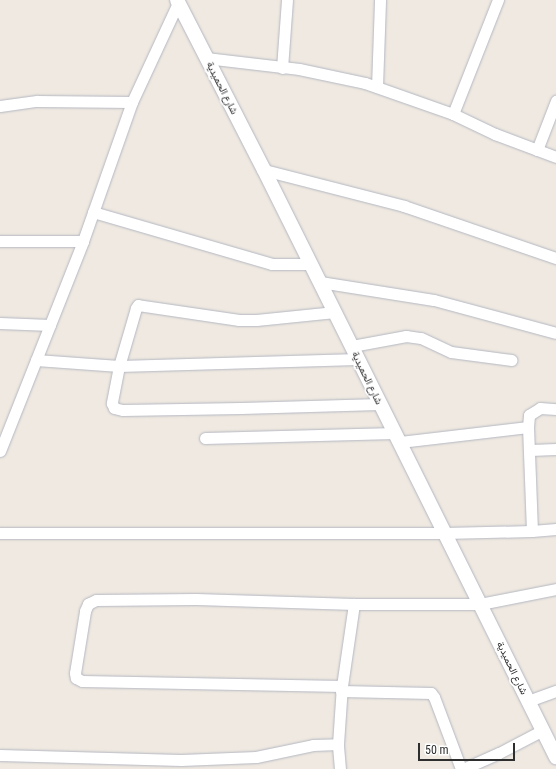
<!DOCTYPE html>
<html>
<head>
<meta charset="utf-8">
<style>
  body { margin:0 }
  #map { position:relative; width:556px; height:769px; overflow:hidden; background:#efe9e1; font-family:"Roboto Condensed",Vazirmatn,sans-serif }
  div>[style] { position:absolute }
  .roads { filter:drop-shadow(0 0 1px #b4b7c1) drop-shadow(0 0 1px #b4b7c1) }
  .minor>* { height:11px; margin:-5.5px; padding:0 5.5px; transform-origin:5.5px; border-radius:5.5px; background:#fff }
  .tertiary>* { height:14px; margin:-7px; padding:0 7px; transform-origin:7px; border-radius:7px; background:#fff }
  span { translate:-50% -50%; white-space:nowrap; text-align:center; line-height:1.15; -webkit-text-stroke:3.5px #fff; paint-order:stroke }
  .street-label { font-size:10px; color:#2e2e2e }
  .scale { position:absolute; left:418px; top:743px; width:97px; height:18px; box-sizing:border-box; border:2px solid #2e2e2e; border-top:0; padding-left:5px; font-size:12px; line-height:14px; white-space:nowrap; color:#2e2e2e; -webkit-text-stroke:3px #fff; paint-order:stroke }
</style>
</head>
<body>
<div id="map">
  <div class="roads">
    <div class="minor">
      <div style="left:206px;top:58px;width:94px;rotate:6.7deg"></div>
      <div style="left:299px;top:69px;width:67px;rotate:12deg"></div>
      <div style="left:365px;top:83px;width:93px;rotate:19.4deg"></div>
      <div style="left:453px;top:114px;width:47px;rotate:25.5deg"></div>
      <div style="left:495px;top:134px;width:65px;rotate:20.7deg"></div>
      <div style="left:282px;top:68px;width:68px;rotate:-85.8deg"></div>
      <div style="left:377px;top:87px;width:87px;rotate:-88deg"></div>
      <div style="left:0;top:106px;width:37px;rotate:-8deg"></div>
      <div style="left:37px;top:101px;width:95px;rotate:0.6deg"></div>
      <div style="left:453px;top:114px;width:123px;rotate:-68.5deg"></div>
      <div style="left:537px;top:150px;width:53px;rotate:-68.8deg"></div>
      <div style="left:264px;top:170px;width:145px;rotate:14.4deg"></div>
      <div style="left:404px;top:206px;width:161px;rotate:18.9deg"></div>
      <div style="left:93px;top:212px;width:186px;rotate:16.2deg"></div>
      <div style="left:272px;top:264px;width:39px"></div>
      <div style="left:0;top:241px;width:83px"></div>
      <div style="left:320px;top:282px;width:115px;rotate:9deg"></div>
      <div style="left:434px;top:300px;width:126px;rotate:15.1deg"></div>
      <div style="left:335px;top:312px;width:79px;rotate:174.2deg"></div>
      <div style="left:256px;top:320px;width:17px;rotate:180deg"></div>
      <div style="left:239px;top:320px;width:102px;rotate:-171.6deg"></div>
      <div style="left:138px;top:305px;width:4px;rotate:124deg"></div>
      <div style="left:136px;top:308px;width:60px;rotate:106.3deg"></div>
      <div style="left:119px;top:366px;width:38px;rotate:101deg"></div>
      <div style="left:112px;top:403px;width:5px;rotate:68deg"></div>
      <div style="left:114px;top:408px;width:9px;rotate:13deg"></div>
      <div style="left:123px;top:410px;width:118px;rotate:-1deg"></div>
      <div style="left:241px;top:408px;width:139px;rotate:-1.6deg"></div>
      <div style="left:0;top:323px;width:50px;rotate:2.3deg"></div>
      <div style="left:352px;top:346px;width:55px;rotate:-10.5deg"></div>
      <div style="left:406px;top:336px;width:15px;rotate:8deg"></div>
      <div style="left:421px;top:338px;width:33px;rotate:25deg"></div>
      <div style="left:451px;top:352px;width:61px;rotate:7.6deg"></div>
      <div style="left:36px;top:360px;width:83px;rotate:4.1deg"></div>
      <div style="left:119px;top:366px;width:239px;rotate:-1.7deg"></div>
      <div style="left:205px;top:438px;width:190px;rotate:-1.5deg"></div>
      <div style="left:400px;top:442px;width:129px;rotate:-6.7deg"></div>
      <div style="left:530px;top:450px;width:26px;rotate:-2deg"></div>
      <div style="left:0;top:451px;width:226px;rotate:-68.4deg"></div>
      <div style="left:83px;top:241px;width:147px;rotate:-70.6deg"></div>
      <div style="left:132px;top:102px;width:109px;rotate:-65.1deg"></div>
      <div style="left:532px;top:531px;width:104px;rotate:-92.2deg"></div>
      <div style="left:528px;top:427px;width:12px;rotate:-85deg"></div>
      <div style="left:529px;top:415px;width:13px;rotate:-32deg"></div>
      <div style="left:540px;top:408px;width:16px;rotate:4deg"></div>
      <div style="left:0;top:533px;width:444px"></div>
      <div style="left:444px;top:533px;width:88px;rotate:-1.3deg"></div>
      <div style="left:532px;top:531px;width:24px;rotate:-5deg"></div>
      <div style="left:342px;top:686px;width:260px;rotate:-178.9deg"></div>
      <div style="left:82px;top:681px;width:7px;rotate:-153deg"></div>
      <div style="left:76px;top:678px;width:5px;rotate:-101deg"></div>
      <div style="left:75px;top:673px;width:63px;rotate:-80.8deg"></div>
      <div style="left:85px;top:611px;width:8px;rotate:-67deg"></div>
      <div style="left:88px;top:604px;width:9px;rotate:-27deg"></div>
      <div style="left:96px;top:600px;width:100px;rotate:-0.6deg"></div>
      <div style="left:196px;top:599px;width:158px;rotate:1.8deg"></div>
      <div style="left:354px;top:604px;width:126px"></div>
      <div style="left:480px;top:604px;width:77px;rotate:-11.2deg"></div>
      <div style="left:341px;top:691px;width:90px;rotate:1.3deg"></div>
      <div style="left:431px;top:693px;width:5px;rotate:53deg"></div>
      <div style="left:434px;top:697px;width:77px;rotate:69.4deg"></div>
      <div style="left:528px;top:701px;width:30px;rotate:-20deg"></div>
      <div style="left:0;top:755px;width:181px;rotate:1.6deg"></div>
      <div style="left:181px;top:760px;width:75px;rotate:-2.3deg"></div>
      <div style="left:256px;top:757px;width:58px;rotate:-11.9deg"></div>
      <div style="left:313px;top:745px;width:25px;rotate:-2deg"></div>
      <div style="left:340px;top:769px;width:25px;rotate:-95deg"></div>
      <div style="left:338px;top:744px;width:58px;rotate:-86.1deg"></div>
      <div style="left:342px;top:686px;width:83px;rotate:-81.7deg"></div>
      <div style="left:463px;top:769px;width:39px;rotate:-24deg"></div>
      <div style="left:499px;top:753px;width:50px;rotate:-27.6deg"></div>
    </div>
    <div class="tertiary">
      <div style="left:177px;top:0;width:191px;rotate:62.9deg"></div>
      <div style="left:264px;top:170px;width:656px;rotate:63.55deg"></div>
    </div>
  </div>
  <div class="street-label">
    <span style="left:222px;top:88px;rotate:63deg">شارع الحميدية</span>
    <span style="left:367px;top:378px;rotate:64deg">شارع الحميدية</span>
    <span style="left:512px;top:668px;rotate:64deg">شارع الحميدية</span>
  </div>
  <div class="scale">50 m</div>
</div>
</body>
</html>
